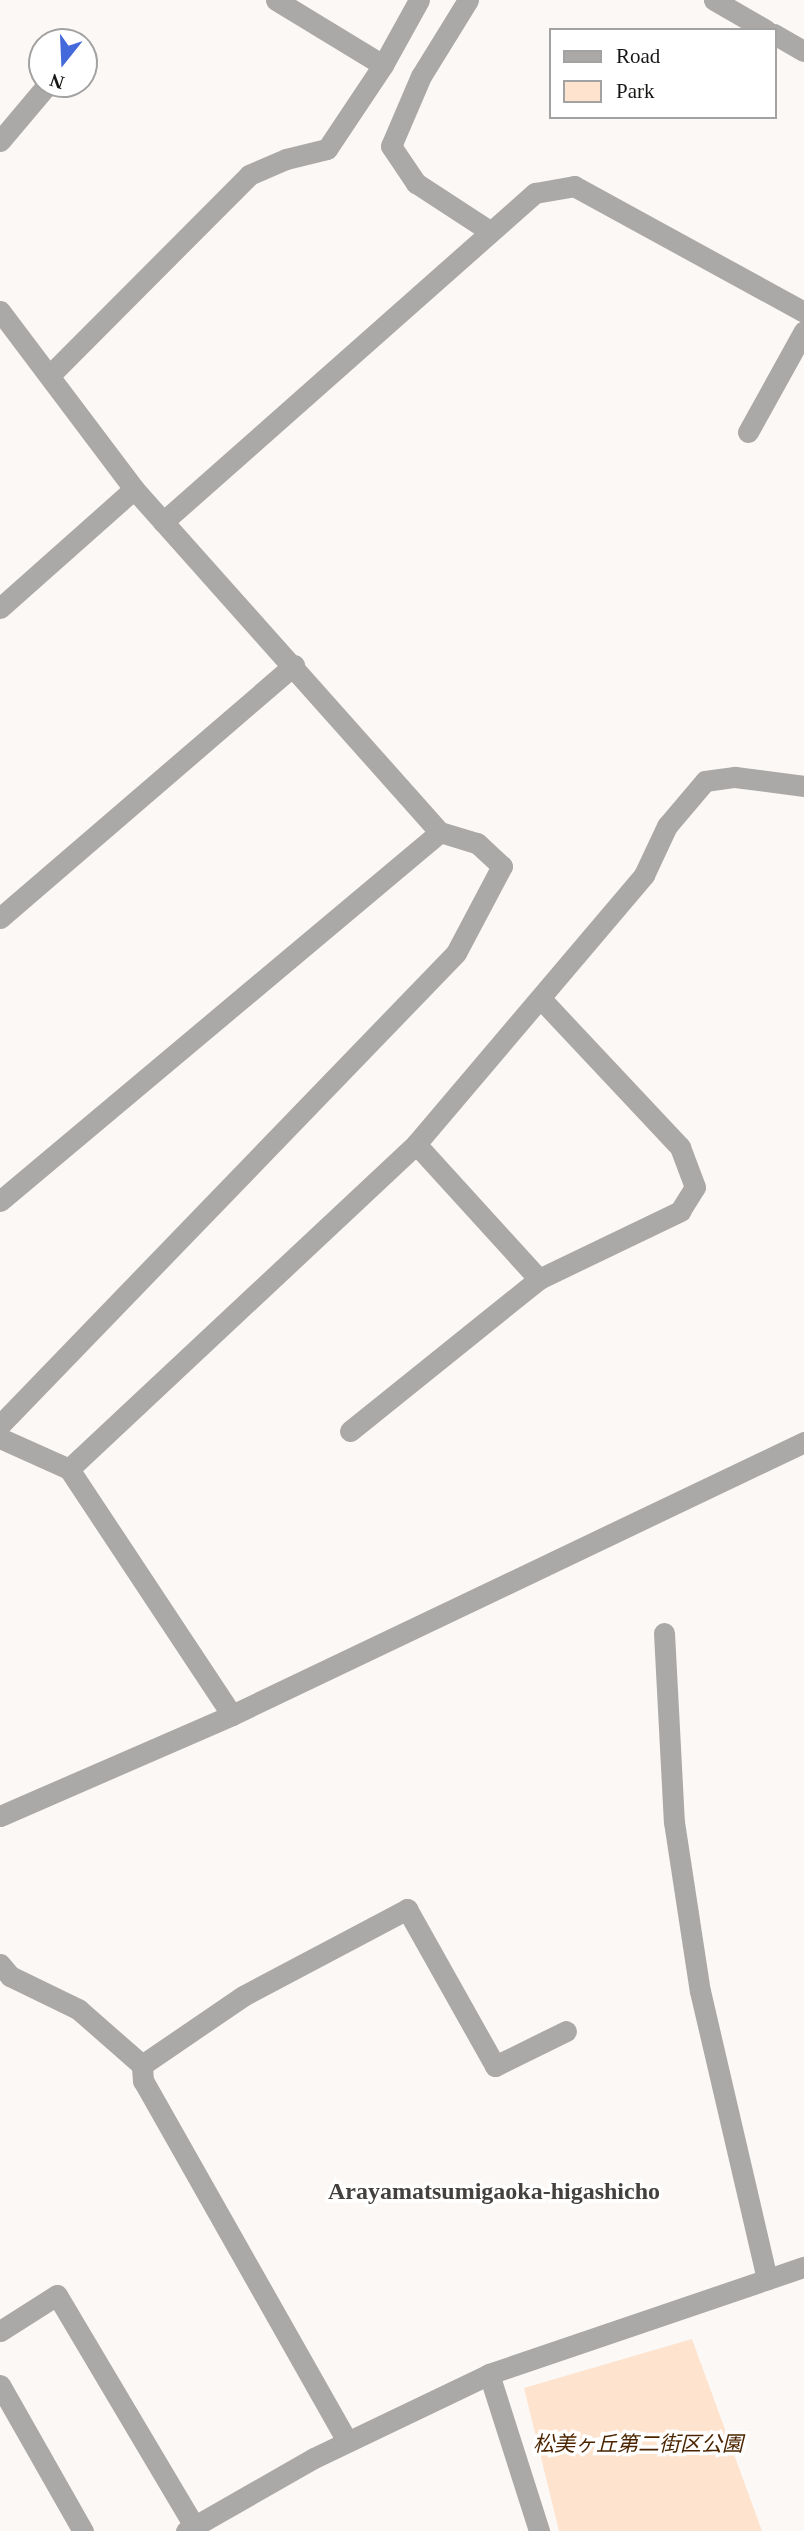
<!DOCTYPE html>
<html>
<head>
<meta charset="utf-8">
<style>
  body { margin:0 }
  #map { position:relative; width:804px; height:2531px; overflow:hidden; background:#fbf8f5; font-family:"Times New Roman","Noto Sans JP",serif }
  div>[style] { position:absolute }
  .green>* { inset:0; background:#fee3cf }
  .minor>* { height:21px; margin:-10.5px; padding:0 10.5px; transform-origin:10.5px; border-radius:10.5px; background:#aba9a8 }
  span { translate:-50% -50%; white-space:nowrap; text-align:center; line-height:1.15; -webkit-text-stroke:7px #fff; paint-order:stroke }
  .park-label { font-size:21px; color:#4c2500; font-style:italic }
  .quarter-label { font-size:24px; color:#43403e; font-weight:700 }
  .legend { position:absolute; left:549px; top:28px; width:228px; height:91px; box-sizing:border-box; background:#fff; border:2px solid #a3a2a2; margin:0; padding:9px 12px; list-style:none; font-size:21px; color:#181716 }
  .legend li { display:flex; align-items:center; gap:14px; height:35px }
  .legend b { width:35px; border:2px solid #a3a2a2 }
  .north { position:absolute; left:28px; top:28px; width:70px; height:70px; box-sizing:border-box; background:#fff; border:2px solid #a3a2a2; border-radius:50%; rotate:198deg; font-size:19px; font-weight:700; line-height:28px; text-align:center; color:#181716 }
  .north::after { content:''; display:block; margin:auto; width:24px; height:32px; background:#4469db; clip-path:polygon(50% 0,100% 100%,50% 72%,0 100%) }
</style>
</head>
<body>
<div id="map">
  <div class="green">
    <div style="clip-path:polygon(692px 2339px,762px 2531px,559px 2531px,524px 2388px)"></div>
  </div>
  <div class="minor">
    <div style="left:276px;top:0;width:125px;rotate:31.3deg"></div>
    <div style="left:468px;top:0;width:89px;rotate:121.7deg"></div>
    <div style="left:421px;top:76px;width:76px;rotate:113.2deg"></div>
    <div style="left:391px;top:146px;width:45px;rotate:56deg"></div>
    <div style="left:416px;top:183px;width:86px;rotate:33.1deg"></div>
    <div style="left:714px;top:0;width:60px;rotate:30deg"></div>
    <div style="left:774px;top:34px;width:34px;rotate:30deg"></div>
    <div style="left:0;top:141px;width:75px;rotate:-49.9deg"></div>
    <div style="left:0;top:311px;width:223px;rotate:53deg"></div>
    <div style="left:134px;top:489px;width:460px;rotate:48.3deg"></div>
    <div style="left:440px;top:832px;width:39px;rotate:17deg"></div>
    <div style="left:477px;top:843px;width:34px;rotate:43deg"></div>
    <div style="left:502px;top:866px;width:98px;rotate:117.9deg"></div>
    <div style="left:456px;top:953px;width:656px;rotate:134.01deg"></div>
    <div style="left:50px;top:375px;width:282px;rotate:-45.1deg"></div>
    <div style="left:249px;top:175px;width:40px;rotate:-23.4deg"></div>
    <div style="left:286px;top:159px;width:42px;rotate:-13.7deg"></div>
    <div style="left:327px;top:149px;width:101px;rotate:-56.3deg"></div>
    <div style="left:383px;top:65px;width:74px;rotate:-61deg"></div>
    <div style="left:748px;top:432px;width:115px;rotate:-61deg"></div>
    <div style="left:163px;top:522px;width:497px;rotate:-41.5deg"></div>
    <div style="left:535px;top:193px;width:40px;rotate:-10deg"></div>
    <div style="left:574px;top:186px;width:262px;rotate:28.7deg"></div>
    <div style="left:0;top:608px;width:179px;rotate:-41.6deg"></div>
    <div style="left:0;top:918px;width:388px;rotate:-40.7deg"></div>
    <div style="left:416px;top:1144px;width:183px;rotate:47.7deg"></div>
    <div style="left:0;top:1201px;width:574px;rotate:-39.98deg"></div>
    <div style="left:350px;top:1431px;width:243px;rotate:-38.8deg"></div>
    <div style="left:539px;top:1279px;width:157px;rotate:-25.7deg"></div>
    <div style="left:680px;top:1211px;width:28px;rotate:-58deg"></div>
    <div style="left:695px;top:1187px;width:43px;rotate:-110.6deg"></div>
    <div style="left:680px;top:1147px;width:204px;rotate:-133.2deg"></div>
    <div style="left:0;top:1438px;width:76px;rotate:24.2deg"></div>
    <div style="left:69px;top:1469px;width:475px;rotate:-43.1deg"></div>
    <div style="left:416px;top:1144px;width:353px;rotate:-49.7deg"></div>
    <div style="left:644px;top:875px;width:54px;rotate:-64.9deg"></div>
    <div style="left:667px;top:826px;width:59px;rotate:-49.8deg"></div>
    <div style="left:705px;top:781px;width:30px;rotate:-8deg"></div>
    <div style="left:735px;top:777px;width:70px;rotate:7.4deg"></div>
    <div style="left:69px;top:1469px;width:295px;rotate:56.5deg"></div>
    <div style="left:232px;top:1715px;width:634px;rotate:-25.51deg"></div>
    <div style="left:664px;top:1633px;width:189px;rotate:87deg"></div>
    <div style="left:674px;top:1822px;width:171px;rotate:81.3deg"></div>
    <div style="left:700px;top:1991px;width:296px;rotate:76.9deg"></div>
    <div style="left:0;top:1816px;width:253px;rotate:-23.5deg"></div>
    <div style="left:0;top:1964px;width:16px;rotate:50deg"></div>
    <div style="left:10px;top:1976px;width:76px;rotate:25.9deg"></div>
    <div style="left:78px;top:2009px;width:85px;rotate:41.2deg"></div>
    <div style="left:0;top:2331px;width:67px;rotate:-32.3deg"></div>
    <div style="left:57px;top:2295px;width:269px;rotate:59.3deg"></div>
    <div style="left:489px;top:2374px;width:165px;rotate:72.3deg"></div>
    <div style="left:0;top:2385px;width:168px;rotate:60.4deg"></div>
    <div style="left:347px;top:2441px;width:414px;rotate:-119.5deg"></div>
    <div style="left:143px;top:2081px;width:16px;rotate:-94deg"></div>
    <div style="left:142px;top:2065px;width:122px;rotate:-34.3deg"></div>
    <div style="left:243px;top:1996px;width:186px;rotate:-27.9deg"></div>
    <div style="left:407px;top:1909px;width:180px;rotate:60.7deg"></div>
    <div style="left:495px;top:2066px;width:79px;rotate:-26.2deg"></div>
    <div style="left:186px;top:2531px;width:147px;rotate:-29.7deg"></div>
    <div style="left:314px;top:2458px;width:194px;rotate:-25.6deg"></div>
    <div style="left:489px;top:2374px;width:333px;rotate:-18.8deg"></div>
  </div>
  <div class="park-label">
    <span style="left:638px;top:2444px">松美ヶ丘第二街区公園</span>
  </div>
  <div class="quarter-label">
    <span style="left:494px;top:2192px">Arayamatsumigaoka-higashicho</span>
  </div>
  <ul class="legend">
  <li><b style="height:9px;background:#aba9a8"></b>Road</li>
  <li><b style="height:19px;background:#fee3cf"></b>Park</li>
  </ul>
  <div class="north">N</div>
</div>
</body>
</html>
